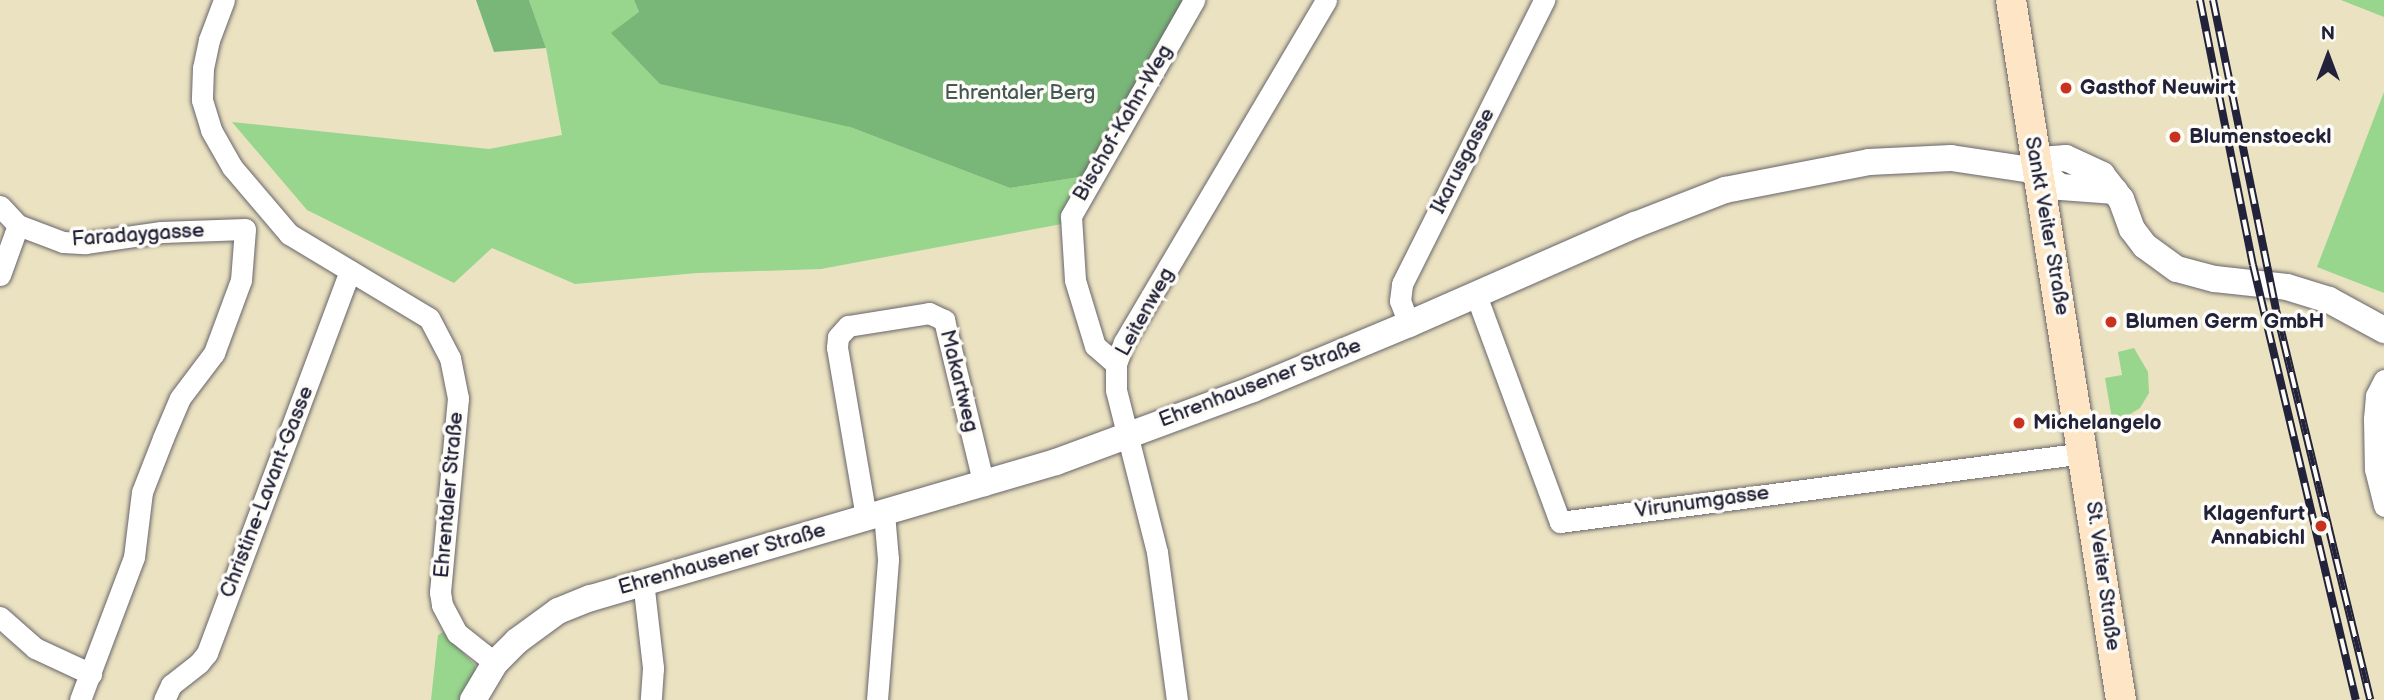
<!DOCTYPE html>
<html>
<head>
<meta charset="utf-8">
<style>
  body { margin:0 }
  #map { position:relative; width:2384px; height:700px; overflow:hidden; background:#ebe2c1; font-family:"Balsamiq Sans",sans-serif }
  div>[style] { position:absolute }
  .green>* { inset:0; background:#97d68c }
  .forest>* { inset:0; background:#79b778 }
  .roads { filter:drop-shadow(0 0 2px #68656a) drop-shadow(0 0 2px #68656a) }
  .minor>* { height:21px; margin:-10.5px; padding:0 10.5px; transform-origin:10.5px; border-radius:10.5px; background:#fff }
  .tertiary>* { height:26px; margin:-13px; padding:0 13px; transform-origin:13px; border-radius:13px; background:#fff }
  .secondary>* { height:30px; margin:-15px; padding:0 15px; transform-origin:15px; border-radius:15px; background:#fde5c5 }
  .rail>* { height:8px; margin-top:-4px; transform-origin:0; background:repeating-linear-gradient(90deg,#fdfcf7 0 16px,#22223b 0 32px); box-sizing:border-box; border-block:2px solid #22223b }
  .dots>* { width:19px; height:19px; translate:-50% -50%; box-sizing:border-box; border:4px solid #fdfcf7; border-radius:50% }
  span { translate:-50% -50%; white-space:nowrap; text-align:center; line-height:1.15; -webkit-text-stroke:7px #fdfcf7; paint-order:stroke }
  .poi-label { font-size:21px; color:#22223b; font-weight:700 }
  .left { translate:0 -50%; text-align:left }
  .right { translate:-100% -50%; text-align:right }
  .park-label { font-size:21px; color:#455853 }
  .street-label { font-size:21px; color:#22223b }
  .north { position:absolute; left:2293px; top:21px; width:70px; height:70px; -webkit-text-stroke:5px #fdfcf7; paint-order:stroke; rotate:0deg; font-size:19px; font-weight:700; line-height:28px; text-align:center; color:#22223b }
  .north::after { content:''; display:block; margin:auto; width:24px; height:32px; background:#22223b; clip-path:polygon(50% 0,100% 100%,50% 72%,0 100%) }
</style>
</head>
<body>
<div id="map">
  <div class="green">
    <div style="clip-path:polygon(529px 0,634px 0,639px 12px,850px 127px,1010px 188px,1086px 176px,1062px 224px,821px 269px,697px 273px,575px 284px,492px 248px,454px 283px,307px 210px,232px 122px,489px 149px,562px 135px,546px 48px)"></div>
    <div style="clip-path:polygon(2341px 0,2384px 0,2384px 17px)"></div>
    <div style="clip-path:polygon(2384px 92px,2384px 293px,2317px 267px)"></div>
    <div style="clip-path:polygon(2134px 348px,2148px 372px,2149px 393px,2140px 408px,2113px 425px,2105px 378px,2122px 375px,2118px 352px)"></div>
    <div style="clip-path:polygon(443px 632px,475px 665px,476px 671px,461px 700px,431px 700px,438px 635px)"></div>
  </div>
  <div class="forest">
    <div style="clip-path:polygon(476px 0,529px 0,546px 48px,494px 52px)"></div>
    <div style="clip-path:polygon(634px 0,1185px 0,1086px 176px,1010px 188px,850px 127px,660px 84px,611px 33px,639px 12px)"></div>
  </div>
  <div class="roads">
    <div class="minor">
      <div style="left:224px;top:0;width:43px;rotate:110.6deg"></div>
      <div style="left:209px;top:40px;width:29px;rotate:102deg"></div>
      <div style="left:203px;top:68px;width:32px;rotate:92deg"></div>
      <div style="left:202px;top:100px;width:31px;rotate:73deg"></div>
      <div style="left:211px;top:130px;width:43px;rotate:60.4deg"></div>
      <div style="left:232px;top:167px;width:88px;rotate:49.6deg"></div>
      <div style="left:289px;top:234px;width:163px;rotate:31deg"></div>
      <div style="left:429px;top:318px;width:45px;rotate:62.3deg"></div>
      <div style="left:450px;top:358px;width:41px;rotate:78.7deg"></div>
      <div style="left:458px;top:398px;width:195px;rotate:95.3deg"></div>
      <div style="left:440px;top:592px;width:13px;rotate:81deg"></div>
      <div style="left:442px;top:605px;width:32px;rotate:62deg"></div>
      <div style="left:457px;top:633px;width:48px;rotate:38.3deg"></div>
      <div style="left:0;top:206px;width:26px;rotate:47deg"></div>
      <div style="left:18px;top:225px;width:48px;rotate:20.7deg"></div>
      <div style="left:63px;top:242px;width:22px;rotate:3deg"></div>
      <div style="left:85px;top:243px;width:77px;rotate:-8.2deg"></div>
      <div style="left:161px;top:232px;width:84px;rotate:-2deg"></div>
      <div style="left:0;top:275px;width:53px;rotate:-70.2deg"></div>
      <div style="left:1476px;top:295px;width:242px;rotate:69.7deg"></div>
      <div style="left:1560px;top:522px;width:529px;rotate:-7.5deg"></div>
      <div style="left:1409px;top:324px;width:25px;rotate:-111deg"></div>
      <div style="left:1400px;top:301px;width:17px;rotate:-83deg"></div>
      <div style="left:1402px;top:284px;width:318px;rotate:-63.4deg"></div>
      <div style="left:1116px;top:364px;width:28px;rotate:-139deg"></div>
      <div style="left:1095px;top:346px;width:69px;rotate:-106.9deg"></div>
      <div style="left:1075px;top:280px;width:64px;rotate:-93.6deg"></div>
      <div style="left:1071px;top:216px;width:249px;rotate:-60.3deg"></div>
      <div style="left:2384px;top:380px;width:18px;rotate:117deg"></div>
      <div style="left:2376px;top:396px;width:23px;rotate:95deg"></div>
      <div style="left:2374px;top:419px;width:50px;rotate:88.9deg"></div>
      <div style="left:2375px;top:469px;width:38px;rotate:76deg"></div>
      <div style="left:866px;top:517px;width:172px;rotate:-99.7deg"></div>
      <div style="left:837px;top:347px;width:10px;rotate:-84deg"></div>
      <div style="left:838px;top:337px;width:15px;rotate:-48deg"></div>
      <div style="left:848px;top:326px;width:82px;rotate:-9.1deg"></div>
      <div style="left:929px;top:313px;width:17px;rotate:25deg"></div>
      <div style="left:944px;top:320px;width:170px;rotate:76.4deg"></div>
      <div style="left:643px;top:581px;width:88px;rotate:83.4deg"></div>
      <div style="left:653px;top:668px;width:32px;rotate:94deg"></div>
      <div style="left:0;top:617px;width:47px;rotate:41.5deg"></div>
      <div style="left:35px;top:648px;width:62px;rotate:24.9deg"></div>
      <div style="left:80px;top:700px;width:153px;rotate:-69.3deg"></div>
      <div style="left:134px;top:557px;width:65px;rotate:-83deg"></div>
      <div style="left:142px;top:492px;width:58px;rotate:-68.7deg"></div>
      <div style="left:163px;top:438px;width:43px;rotate:-67deg"></div>
      <div style="left:180px;top:398px;width:56px;rotate:-52.9deg"></div>
      <div style="left:214px;top:353px;width:78px;rotate:-69.7deg"></div>
      <div style="left:241px;top:280px;width:51px;rotate:-85.5deg"></div>
      <div style="left:164px;top:700px;width:17px;rotate:-65deg"></div>
      <div style="left:171px;top:685px;width:36px;rotate:-38deg"></div>
      <div style="left:199px;top:663px;width:13px;rotate:-51deg"></div>
      <div style="left:207px;top:653px;width:408px;rotate:-69.5deg"></div>
      <div style="left:877px;top:700px;width:141px;rotate:-85.5deg"></div>
      <div style="left:888px;top:559px;width:46px;rotate:-95deg"></div>
      <div style="left:1177px;top:700px;width:149px;rotate:-97.7deg"></div>
      <div style="left:1157px;top:552px;width:167px;rotate:-104.2deg"></div>
      <div style="left:1116px;top:390px;width:26px;rotate:-90deg"></div>
      <div style="left:1116px;top:364px;width:23px;rotate:-70deg"></div>
      <div style="left:1124px;top:342px;width:397px;rotate:-59.4deg"></div>
    </div>
    <div class="tertiary">
      <div style="left:2038px;top:171px;width:19px;rotate:-39deg"></div>
      <div style="left:2053px;top:159px;width:13px;rotate:-4deg"></div>
      <div style="left:2066px;top:158px;width:40px;rotate:25deg"></div>
      <div style="left:2102px;top:175px;width:31px;rotate:52deg"></div>
      <div style="left:2121px;top:199px;width:32px;rotate:70deg"></div>
      <div style="left:2132px;top:229px;width:21px;rotate:53deg"></div>
      <div style="left:2145px;top:246px;width:39px;rotate:36deg"></div>
      <div style="left:2177px;top:269px;width:39px;rotate:15deg"></div>
      <div style="left:2215px;top:279px;width:72px;rotate:6.3deg"></div>
      <div style="left:2287px;top:287px;width:44px;rotate:17.2deg"></div>
      <div style="left:2329px;top:300px;width:63px;rotate:28.6deg"></div>
      <div style="left:473px;top:700px;width:43px;rotate:-59.3deg"></div>
      <div style="left:495px;top:663px;width:31px;rotate:-45deg"></div>
      <div style="left:517px;top:641px;width:51px;rotate:-36.2deg"></div>
      <div style="left:558px;top:611px;width:35px;rotate:-22deg"></div>
      <div style="left:591px;top:598px;width:484px;rotate:-16.3deg"></div>
      <div style="left:1056px;top:462px;width:210px;rotate:-20.3deg"></div>
      <div style="left:1253px;top:389px;width:169px;rotate:-22.6deg"></div>
      <div style="left:1409px;top:324px;width:247px;rotate:-23.7deg"></div>
      <div style="left:1635px;top:225px;width:97px;rotate:-21.3deg"></div>
      <div style="left:1725px;top:190px;width:147px;rotate:-11deg"></div>
      <div style="left:1869px;top:162px;width:82px;rotate:-2.8deg"></div>
      <div style="left:1951px;top:158px;width:88px;rotate:8.5deg"></div>
      <div style="left:2038px;top:171px;width:28px;rotate:35deg"></div>
      <div style="left:2061px;top:187px;width:54px;rotate:4.2deg"></div>
    </div>
    <div class="secondary">
      <div style="left:2011px;top:0;width:709px;rotate:81.07deg"></div>
    </div>
  </div>
  <div class="rail">
    <div style="left:2200px;top:0;width:270px;rotate:78.7deg"></div>
    <div style="left:2253px;top:265px;width:447px;rotate:76.7deg"></div>
    <div style="left:2213px;top:0;width:316px;rotate:78.5deg"></div>
    <div style="left:2276px;top:310px;width:401px;rotate:76.4deg"></div>
  </div>
  <div class="dots">
    <div style="left:2066px;top:88px;background:#c8321e"></div>
    <div style="left:2175px;top:137px;background:#c8321e"></div>
    <div style="left:2111px;top:322px;background:#c8321e"></div>
    <div style="left:2019px;top:423px;background:#c8321e"></div>
    <div style="left:2321px;top:526px;background:#c8321e"></div>
  </div>
  <div class="poi-label">
    <span class="left" style="left:2080px;top:88px">Gasthof Neuwirt</span>
    <span class="left" style="left:2189px;top:137px">Blumenstoeckl</span>
    <span class="left" style="left:2125px;top:322px">Blumen Germ GmbH</span>
    <span class="left" style="left:2033px;top:423px">Michelangelo</span>
    <span class="right" style="left:2305px;top:526px">Klagenfurt<br>Annabichl</span>
  </div>
  <div class="park-label">
    <span style="left:1020px;top:93px">Ehrentaler Berg</span>
  </div>
  <div class="street-label">
    <span style="left:1123px;top:123px;rotate:-60deg">Bischof-Kahn-Weg</span>
    <span style="left:1463px;top:161px;rotate:-63deg">Ikarusgasse</span>
    <span style="left:2047px;top:226px;rotate:80deg">Sankt Veiter Straße</span>
    <span style="left:138px;top:235px;rotate:-4deg">Faradaygasse</span>
    <span style="left:1145px;top:312px;rotate:-61deg">Leitenweg</span>
    <span style="left:959px;top:381px;rotate:76deg">Makartweg</span>
    <span style="left:1260px;top:383px;rotate:-21deg">Ehrenhausener Straße</span>
    <span style="left:267px;top:492px;rotate:-69deg">Christine-Lavant-Gasse</span>
    <span style="left:449px;top:495px;rotate:-85deg">Ehrentaler Straße</span>
    <span style="left:1702px;top:502px;rotate:-8deg">Virunumgasse</span>
    <span style="left:722px;top:559px;rotate:-16deg">Ehrenhausener Straße</span>
    <span style="left:2103px;top:576px;rotate:82deg">St. Veiter Straße</span>
  </div>
  <div class="north">N</div>
</div>
</body>
</html>
